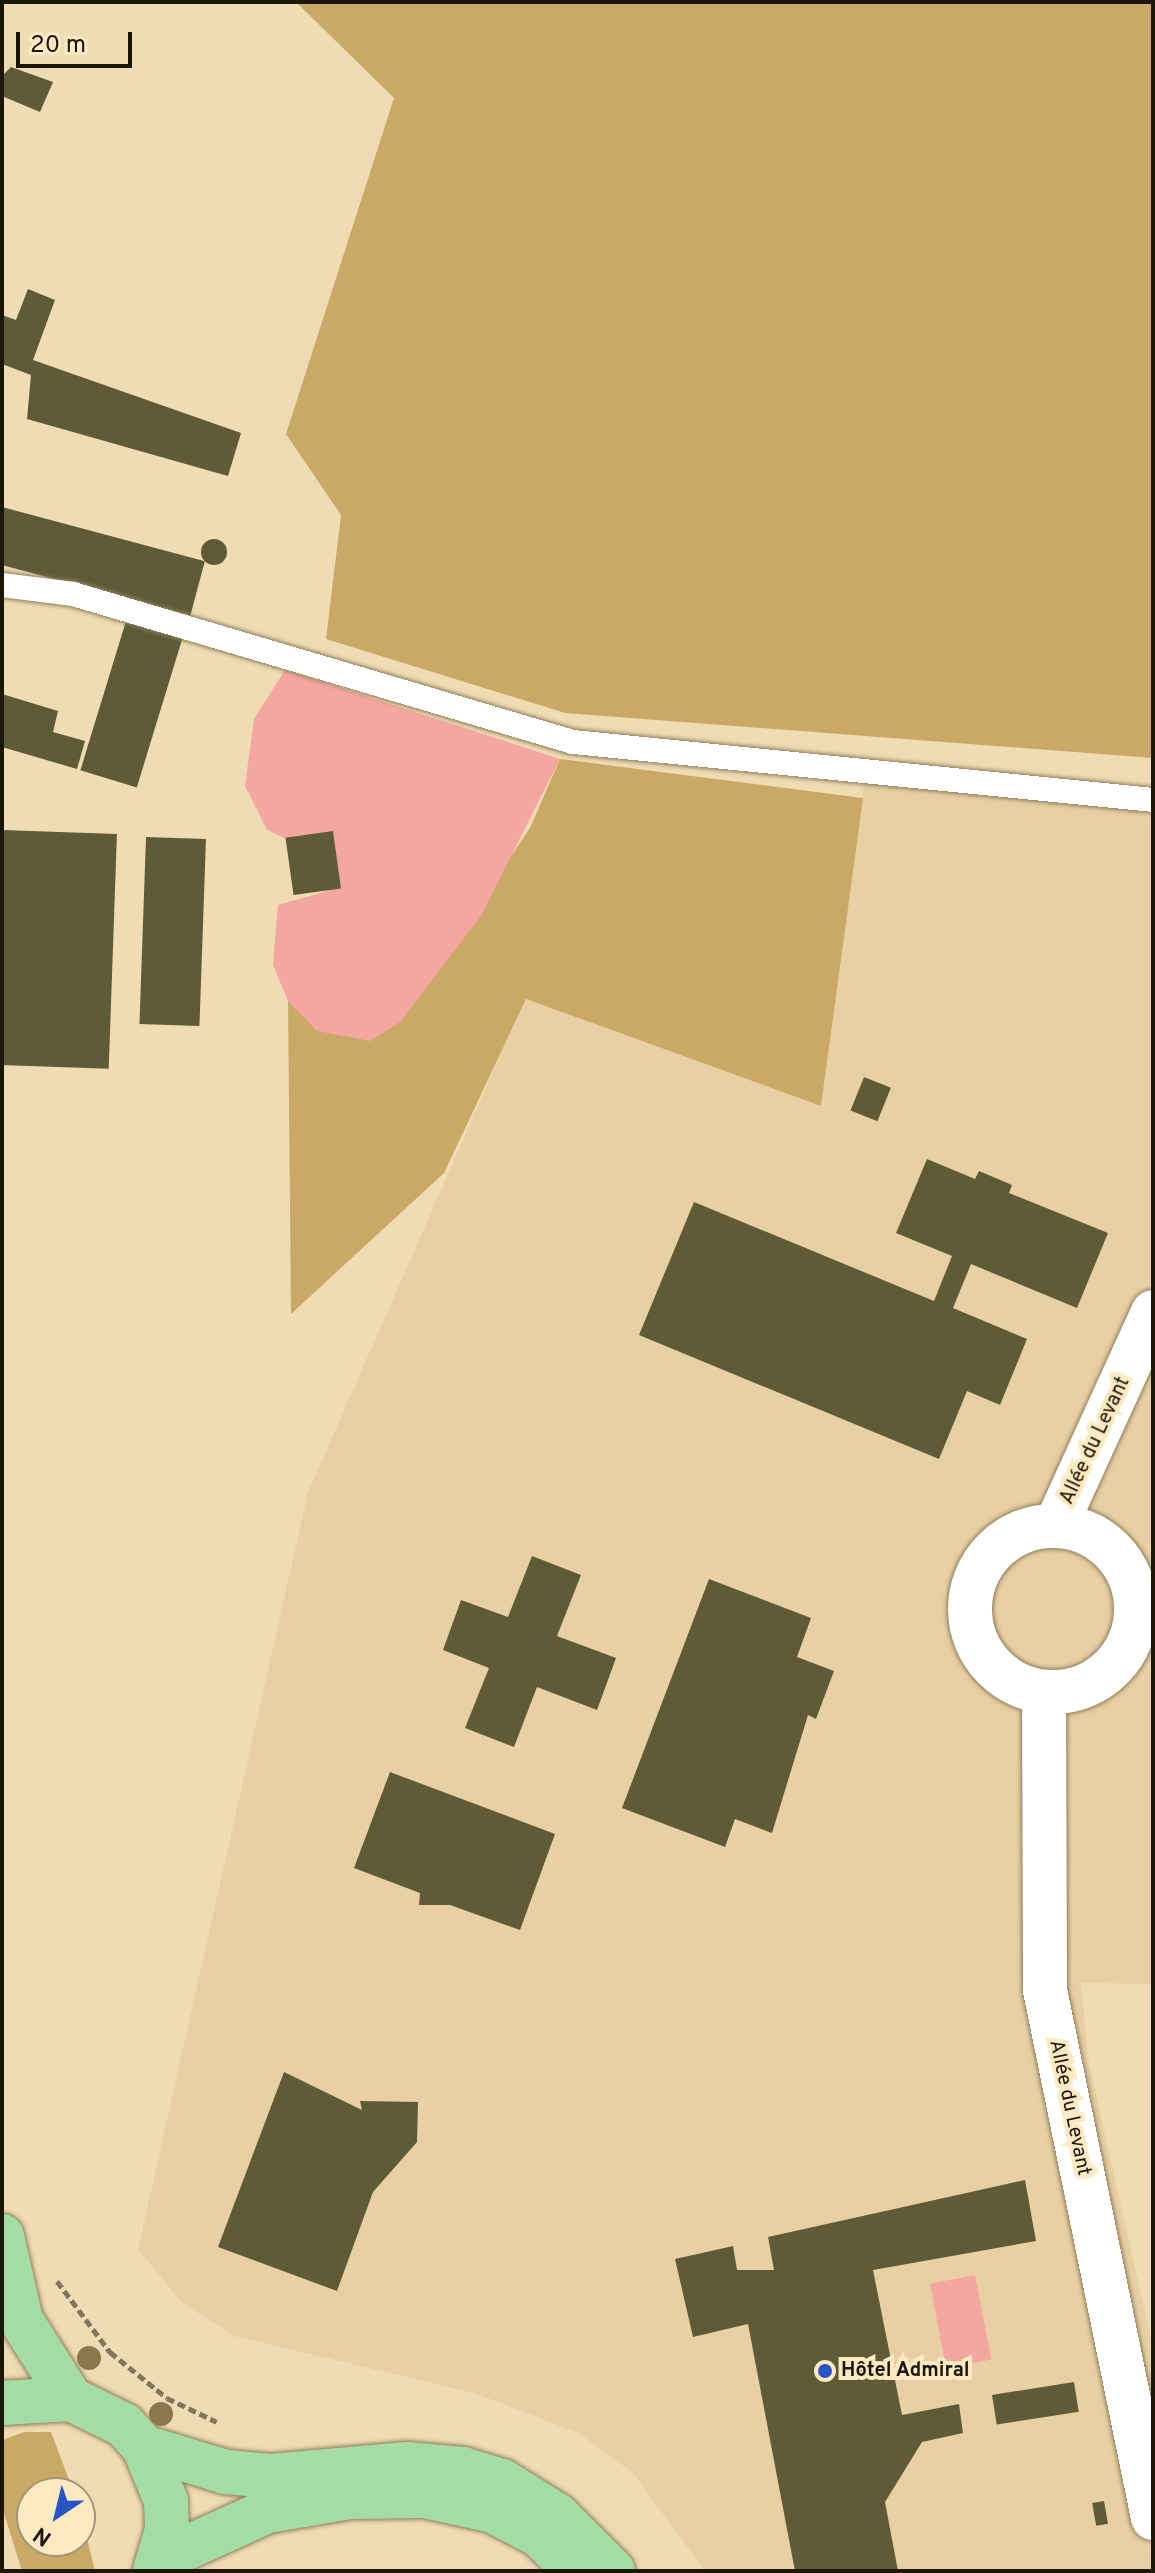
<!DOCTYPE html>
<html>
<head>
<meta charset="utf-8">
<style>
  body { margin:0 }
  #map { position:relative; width:1155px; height:2573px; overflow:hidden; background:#efdcb5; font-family:Overpass,sans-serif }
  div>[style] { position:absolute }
  .built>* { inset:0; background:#e8d0a4 }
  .green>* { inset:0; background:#caa966 }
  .water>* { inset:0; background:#f4a6a0; transform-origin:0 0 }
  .building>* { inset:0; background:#5e5b36; transform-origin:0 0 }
  .round { border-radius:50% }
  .path>* { height:5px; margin-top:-2.5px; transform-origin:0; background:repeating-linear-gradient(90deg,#81755a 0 8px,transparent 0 12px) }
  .roads { filter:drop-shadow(0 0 2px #907e5a) drop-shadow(0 0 2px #907e5a) }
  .lane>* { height:24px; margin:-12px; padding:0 12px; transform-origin:12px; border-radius:12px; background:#fff }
  .street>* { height:44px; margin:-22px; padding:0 22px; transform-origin:22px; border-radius:22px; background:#fff }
  .street>.ring { margin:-22px; padding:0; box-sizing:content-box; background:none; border:44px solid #fff; border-radius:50% }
  .primary>* { height:44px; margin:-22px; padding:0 22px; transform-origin:22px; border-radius:22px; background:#a4dda4 }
  .trees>* { width:24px; height:24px; margin:-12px; border-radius:50%; background:#8a7851 }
  .dots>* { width:22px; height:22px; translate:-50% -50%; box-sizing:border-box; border:4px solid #fde9c2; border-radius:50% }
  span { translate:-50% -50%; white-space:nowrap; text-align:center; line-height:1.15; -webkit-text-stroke:8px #fde9c2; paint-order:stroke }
  .street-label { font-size:20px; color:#1c1607 }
  .poi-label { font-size:20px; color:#1c1607; font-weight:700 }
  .left { translate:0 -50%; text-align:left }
  .frame { position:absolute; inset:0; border:4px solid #1c1607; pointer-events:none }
  .north { position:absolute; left:16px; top:2477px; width:80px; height:80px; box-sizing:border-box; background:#fde9c2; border:2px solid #a39577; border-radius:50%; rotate:215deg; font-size:22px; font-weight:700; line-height:32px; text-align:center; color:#1c1607 }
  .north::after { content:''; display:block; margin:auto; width:28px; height:36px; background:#2855c3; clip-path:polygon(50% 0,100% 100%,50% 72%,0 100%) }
  .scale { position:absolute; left:16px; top:32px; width:116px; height:36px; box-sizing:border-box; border:4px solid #1c1607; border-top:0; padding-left:10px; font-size:24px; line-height:28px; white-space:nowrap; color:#1c1607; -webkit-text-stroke:6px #fde9c2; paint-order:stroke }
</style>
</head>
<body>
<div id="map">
  <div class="built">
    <div style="clip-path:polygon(867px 761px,1153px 798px,1153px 1984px,1081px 1983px,1088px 2059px,1153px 2347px,1153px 2571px,705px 2571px,632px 2472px,578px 2433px,474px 2393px,234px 2336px,181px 2302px,138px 2249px,308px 1492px,525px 999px,821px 1106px)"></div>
  </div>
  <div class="green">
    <div style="clip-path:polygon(296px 2px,1153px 2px,1153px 758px,565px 713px,326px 639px,341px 515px,286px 434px,394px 98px)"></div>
    <div style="clip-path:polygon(560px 759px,863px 798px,821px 1106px,526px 999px,444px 1173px,291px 1314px,288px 1001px,317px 1030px,400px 1022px,530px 828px)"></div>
    <div style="clip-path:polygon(24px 2432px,51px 2432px,74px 2493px,32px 2493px,32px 2541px,80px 2541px,80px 2510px,95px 2571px,22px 2571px,2px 2507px,2px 2440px)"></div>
  </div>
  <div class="water">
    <div style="clip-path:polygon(285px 670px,560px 759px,481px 916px,400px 1022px,371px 1041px,317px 1031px,288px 1001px,273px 965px,278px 905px,341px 887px,333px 831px,286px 839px,267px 830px,245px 786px,254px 719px)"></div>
    <div style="left:975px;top:2275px;width:86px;height:46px;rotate:79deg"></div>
  </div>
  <div class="building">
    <div style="clip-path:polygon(11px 67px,53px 82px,40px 112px,2px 96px,2px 76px)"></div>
    <div style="clip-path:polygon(28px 289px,55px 300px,33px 360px,241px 433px,228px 476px,27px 419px,31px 375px,2px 364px,2px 315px,16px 320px)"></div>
    <div style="left:2px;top:507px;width:210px;height:56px;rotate:15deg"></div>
    <div class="round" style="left:201px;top:539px;width:26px;height:26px"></div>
    <div style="left:126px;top:621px;width:59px;height:156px;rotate:17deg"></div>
    <div style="clip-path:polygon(2px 694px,58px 711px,53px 732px,85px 741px,77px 769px,2px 747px)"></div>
    <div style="left:2px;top:830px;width:115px;height:235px;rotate:2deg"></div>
    <div style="left:333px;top:831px;width:58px;height:48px;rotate:82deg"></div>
    <div style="left:146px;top:837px;width:60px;height:187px;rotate:2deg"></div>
    <div style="left:864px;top:1077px;width:29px;height:36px;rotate:22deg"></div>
    <div style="clip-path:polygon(927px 1159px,975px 1179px,979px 1171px,1012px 1185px,1009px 1193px,1108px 1233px,1077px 1308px,971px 1264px,953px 1308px,1027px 1339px,1000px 1405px,967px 1391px,939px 1459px,639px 1335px,694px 1202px,934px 1301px,952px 1256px,896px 1233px)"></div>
    <div style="clip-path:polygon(532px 1556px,581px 1575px,557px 1636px,616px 1658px,597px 1710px,537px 1687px,514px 1747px,465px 1728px,489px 1668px,443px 1650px,461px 1600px,508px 1617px)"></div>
    <div style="clip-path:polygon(709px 1579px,811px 1618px,797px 1657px,834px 1671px,816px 1719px,808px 1715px,772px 1833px,735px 1819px,725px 1847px,622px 1808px)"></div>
    <div style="clip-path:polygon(390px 1772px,555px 1834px,520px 1930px,450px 1905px,419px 1905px,420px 1893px,354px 1868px)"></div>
    <div style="clip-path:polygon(284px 2072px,362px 2110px,360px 2101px,418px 2102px,417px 2142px,373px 2192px,337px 2291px,218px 2247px)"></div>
    <div style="clip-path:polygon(1025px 2180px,1036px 2241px,873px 2270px,902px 2415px,959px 2404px,963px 2433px,922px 2442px,885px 2502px,898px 2571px,795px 2571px,748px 2324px,693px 2337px,675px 2259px,733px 2246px,737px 2270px,774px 2270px,768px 2237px)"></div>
    <div style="left:1074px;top:2382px;width:30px;height:83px;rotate:81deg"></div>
    <div style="left:1104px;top:2501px;width:23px;height:12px;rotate:80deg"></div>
  </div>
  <div class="path">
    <div style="left:57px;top:2281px;width:89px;rotate:53.3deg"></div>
    <div style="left:110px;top:2352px;width:73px;rotate:38.9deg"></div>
    <div style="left:167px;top:2398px;width:55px;rotate:25.6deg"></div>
  </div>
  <div class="roads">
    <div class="lane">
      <div style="left:2px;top:585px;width:72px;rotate:7.2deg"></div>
      <div style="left:73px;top:594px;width:521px;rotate:16.49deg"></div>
      <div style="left:573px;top:742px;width:583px;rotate:5.71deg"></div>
    </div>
    <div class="street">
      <div style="left:1056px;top:1525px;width:234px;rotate:-65.5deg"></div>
      <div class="ring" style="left:970px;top:1526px;width:122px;height:122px"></div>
      <div style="left:1044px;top:1693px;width:297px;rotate:89.8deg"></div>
      <div style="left:1045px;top:1990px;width:539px;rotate:78.44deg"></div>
    </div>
    <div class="primary">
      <div style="left:2px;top:2236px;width:86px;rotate:77.3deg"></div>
      <div style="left:21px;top:2320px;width:93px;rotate:57.7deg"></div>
      <div style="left:2px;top:2403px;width:69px;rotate:-3.3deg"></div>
      <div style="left:71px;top:2399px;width:59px;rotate:26.1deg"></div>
      <div style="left:124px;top:2425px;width:30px;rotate:48deg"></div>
      <div style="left:144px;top:2447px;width:58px;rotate:67.8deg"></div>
      <div style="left:166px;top:2501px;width:29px;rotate:88deg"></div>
      <div style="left:167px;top:2530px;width:43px;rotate:106.3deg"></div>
      <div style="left:144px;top:2447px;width:86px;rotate:17deg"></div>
      <div style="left:226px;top:2472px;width:44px;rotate:5.2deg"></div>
      <div style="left:270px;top:2476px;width:138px;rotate:-5deg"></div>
      <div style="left:407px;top:2464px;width:56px;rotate:5.1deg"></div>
      <div style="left:463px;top:2469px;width:41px;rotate:17.1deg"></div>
      <div style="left:502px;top:2481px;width:65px;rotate:31.7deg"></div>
      <div style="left:557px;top:2515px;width:79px;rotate:45deg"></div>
      <div style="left:162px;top:2559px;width:116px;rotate:-24.4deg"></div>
      <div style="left:268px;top:2511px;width:83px;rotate:-9.7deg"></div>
      <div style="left:350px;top:2497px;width:75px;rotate:-0.8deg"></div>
      <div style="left:425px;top:2496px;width:70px;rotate:12.4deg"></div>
      <div style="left:493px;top:2511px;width:52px;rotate:27.6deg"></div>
      <div style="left:539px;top:2535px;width:52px;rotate:44.2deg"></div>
    </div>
  </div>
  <div class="trees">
    <div style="left:89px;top:2358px"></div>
    <div style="left:161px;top:2414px"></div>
  </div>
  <div class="dots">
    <div style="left:825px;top:2371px;background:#2855c3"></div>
  </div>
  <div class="street-label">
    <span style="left:1096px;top:1441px;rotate:-65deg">Allée du Levant</span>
    <span style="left:1069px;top:2108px;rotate:78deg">Allée du Levant</span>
  </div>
  <div class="poi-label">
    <span class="left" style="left:841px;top:2371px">Hôtel Admiral</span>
  </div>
  <div class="frame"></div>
  <div class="north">N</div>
  <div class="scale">20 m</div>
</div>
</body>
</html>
